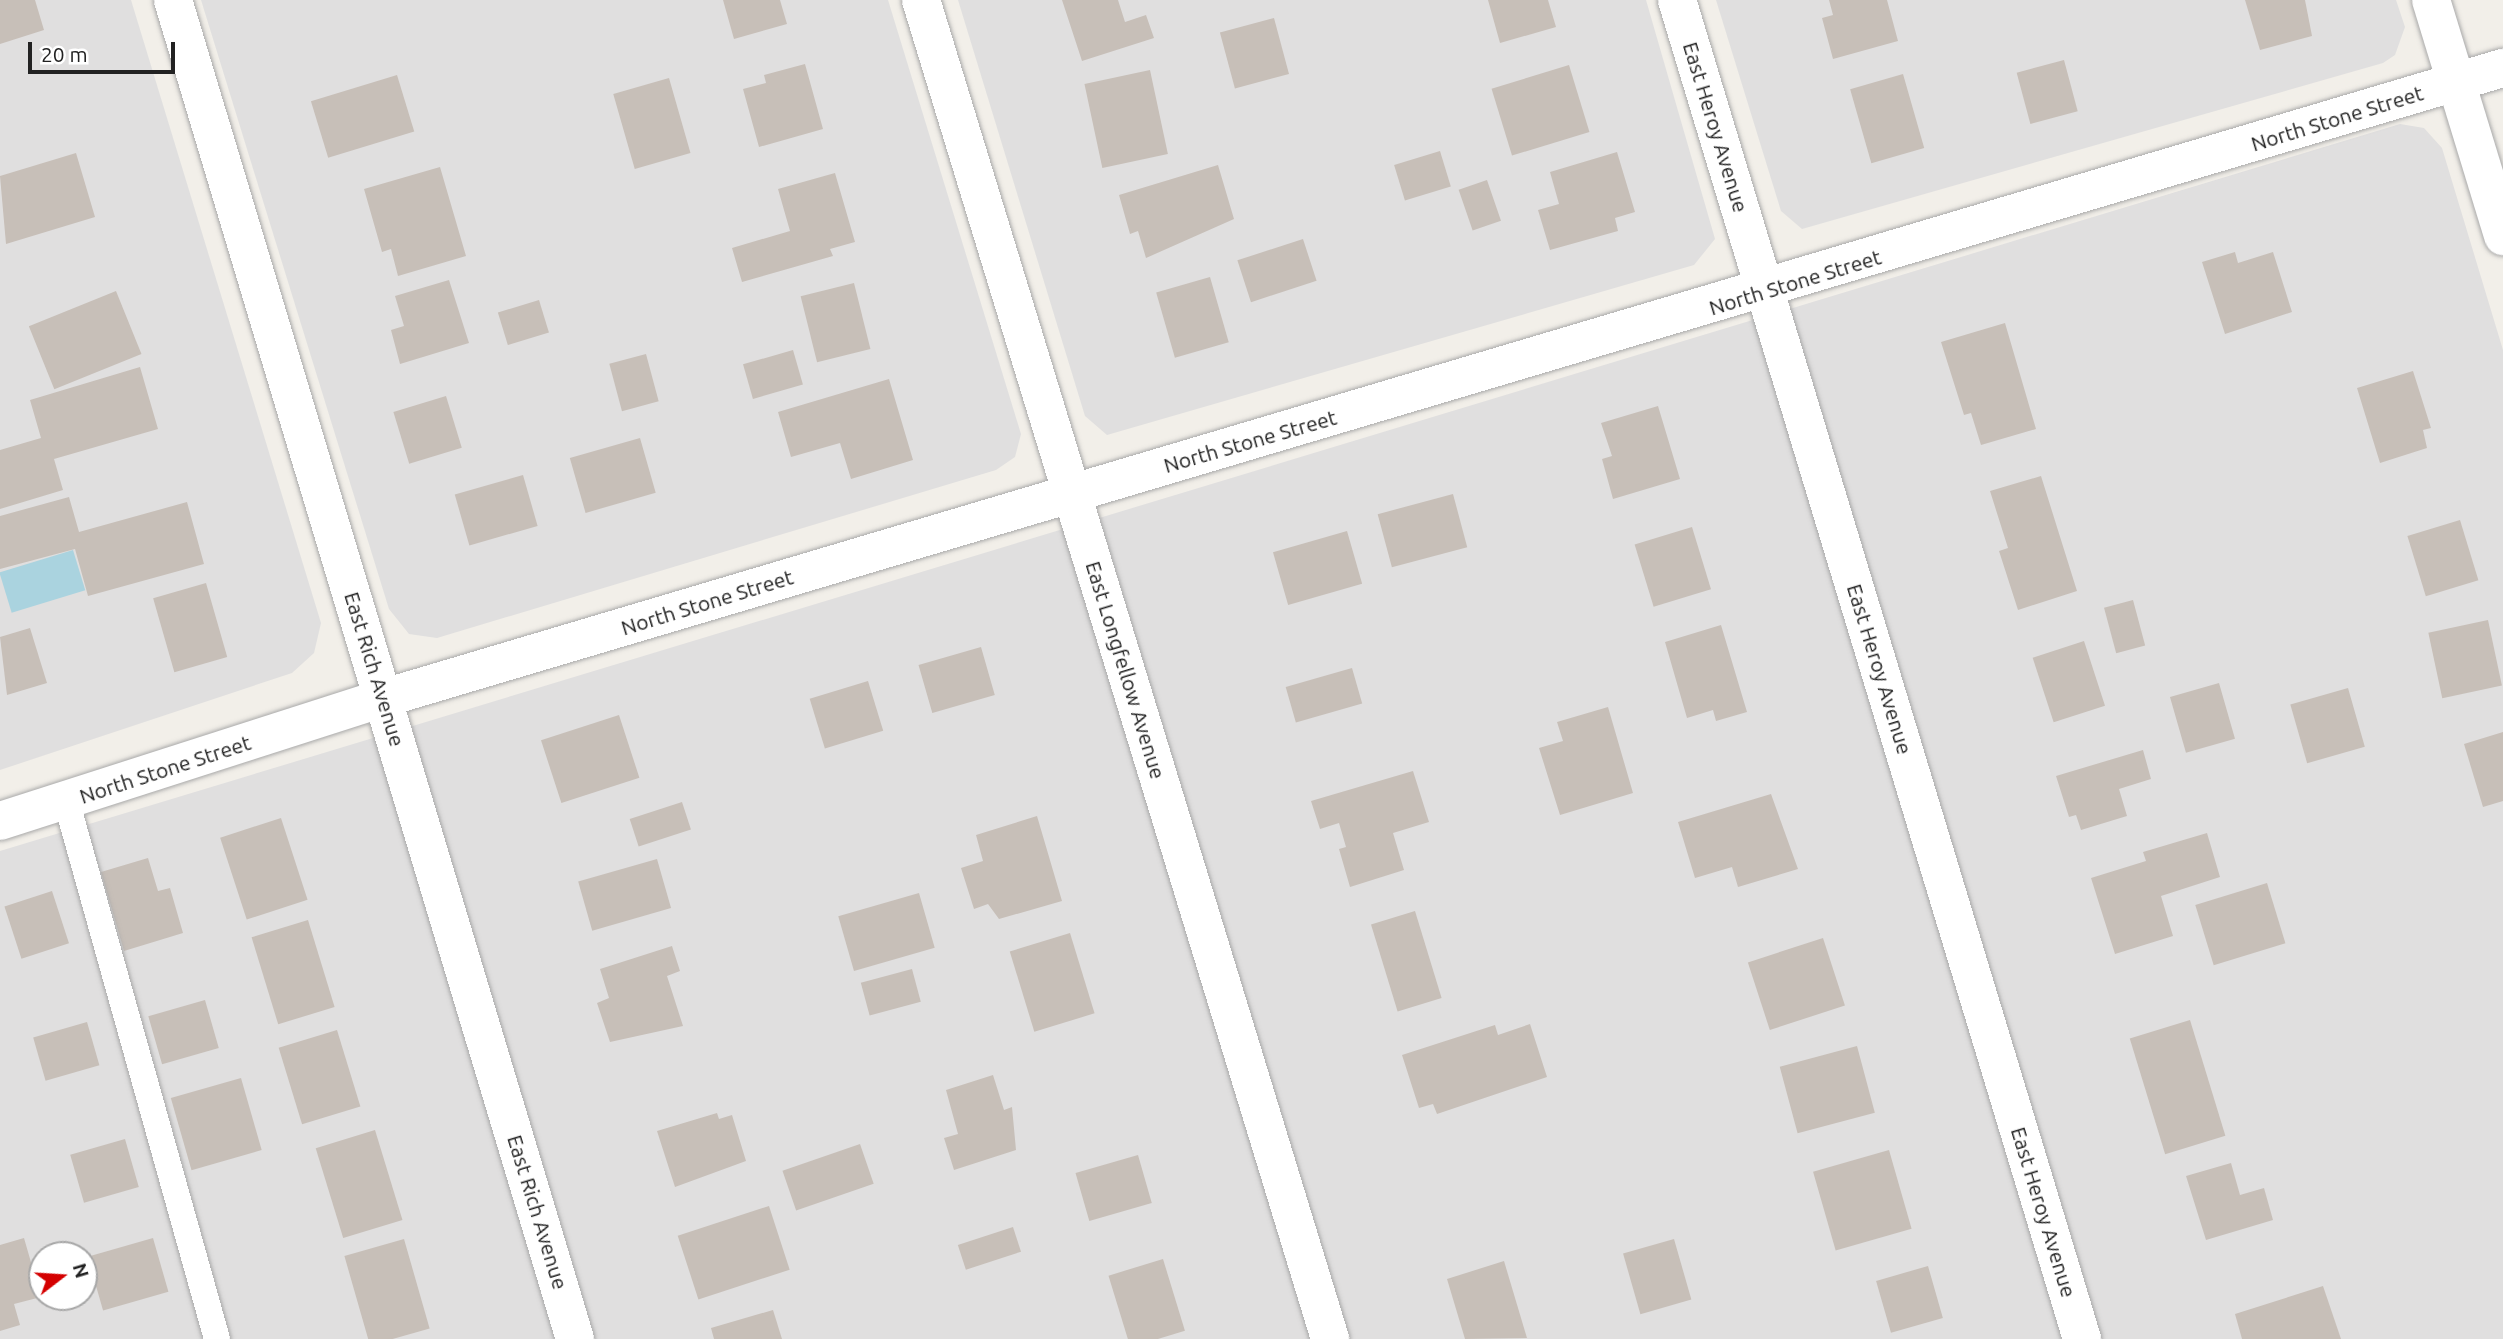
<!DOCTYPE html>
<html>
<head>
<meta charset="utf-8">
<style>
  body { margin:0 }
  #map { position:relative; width:2503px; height:1339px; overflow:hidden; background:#f2efe9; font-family:Ubuntu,sans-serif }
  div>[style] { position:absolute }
  .residential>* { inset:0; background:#e0dfdf }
  .water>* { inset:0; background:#aad3df; transform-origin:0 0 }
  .building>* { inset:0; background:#c7bfb8; transform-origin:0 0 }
  .roads { filter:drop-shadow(0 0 2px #a9a9a9) drop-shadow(0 0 2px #a9a9a9) }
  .service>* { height:26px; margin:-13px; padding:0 13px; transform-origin:13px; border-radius:13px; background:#fff }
  .minor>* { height:38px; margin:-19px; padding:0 19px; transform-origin:19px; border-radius:19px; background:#fff }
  span { translate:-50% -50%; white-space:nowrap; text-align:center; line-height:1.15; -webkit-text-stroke:5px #fff; paint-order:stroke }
  .street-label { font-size:21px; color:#222 }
  .north { position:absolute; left:28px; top:1241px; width:70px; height:70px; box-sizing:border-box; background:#fff; border:2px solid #a7a7a7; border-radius:50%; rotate:73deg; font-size:19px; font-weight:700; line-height:28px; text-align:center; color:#222 }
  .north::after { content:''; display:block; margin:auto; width:24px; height:32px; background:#d40000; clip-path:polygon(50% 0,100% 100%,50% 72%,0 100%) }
  .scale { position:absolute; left:28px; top:42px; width:147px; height:32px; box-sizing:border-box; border:4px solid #222; border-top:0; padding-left:9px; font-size:21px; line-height:24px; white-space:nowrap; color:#222; -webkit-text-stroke:5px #fff; paint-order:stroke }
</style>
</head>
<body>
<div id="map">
  <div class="residential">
    <div style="clip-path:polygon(0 0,131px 0,321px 623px,314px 653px,292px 673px,0 770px)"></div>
    <div style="clip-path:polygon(201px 0,888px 0,1021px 434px,1015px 457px,996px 470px,437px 638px,409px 634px,389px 609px)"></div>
    <div style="clip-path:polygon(958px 0,1646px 0,1715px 239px,1694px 265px,1107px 435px,1085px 416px)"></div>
    <div style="clip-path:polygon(1716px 0,2396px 0,2405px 27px,2395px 55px,2383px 63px,1802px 229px,1781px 211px)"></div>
    <div style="clip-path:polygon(evenodd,2400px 124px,2424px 128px,2442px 148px,2503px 350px,2503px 1339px,0 1339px,0 851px,2400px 124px,42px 1255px,84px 1255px,84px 1297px,42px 1297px,42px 1255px)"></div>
  </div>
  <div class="water">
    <div style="left:73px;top:550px;width:42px;height:77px;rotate:73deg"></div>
  </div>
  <div class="building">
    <div style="clip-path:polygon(0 0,35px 0,44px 30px,0 44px)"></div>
    <div style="clip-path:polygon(723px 0,780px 0,787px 24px,734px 39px)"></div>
    <div style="clip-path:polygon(1062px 0,1118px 0,1125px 22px,1146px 15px,1154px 38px,1082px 61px)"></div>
    <div style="clip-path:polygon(1488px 0,1548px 0,1556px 27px,1500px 43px)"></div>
    <div style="clip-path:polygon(1829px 0,1887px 0,1898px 41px,1833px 59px,1822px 18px,1833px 15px)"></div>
    <div style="clip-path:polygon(2245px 0,2305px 0,2312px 36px,2260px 50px)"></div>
    <div style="left:1274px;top:18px;width:58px;height:56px;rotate:75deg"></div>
    <div style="left:2064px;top:60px;width:53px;height:49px;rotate:75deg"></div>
    <div style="clip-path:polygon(805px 64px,823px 129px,759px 147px,743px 89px,766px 83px,764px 75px)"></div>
    <div style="left:1569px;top:65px;width:70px;height:81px;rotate:73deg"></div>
    <div style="left:1150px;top:70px;width:86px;height:67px;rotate:78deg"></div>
    <div style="left:1903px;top:74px;width:77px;height:55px;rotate:74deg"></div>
    <div style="left:397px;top:75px;width:59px;height:90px;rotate:73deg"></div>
    <div style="left:669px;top:78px;width:78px;height:58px;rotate:74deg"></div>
    <div style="left:1440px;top:151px;width:37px;height:48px;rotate:73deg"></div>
    <div style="clip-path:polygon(1617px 152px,1635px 212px,1615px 218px,1618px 231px,1550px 250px,1538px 210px,1559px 204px,1550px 172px)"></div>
    <div style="clip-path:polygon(76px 153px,95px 217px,6px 244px,0 176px)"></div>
    <div style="clip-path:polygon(1218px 165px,1234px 219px,1146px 258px,1138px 231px,1130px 234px,1119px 195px)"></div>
    <div style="clip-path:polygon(440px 167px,466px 256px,398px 276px,391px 249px,382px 252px,364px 189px)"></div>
    <div style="clip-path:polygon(835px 173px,855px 242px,830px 249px,833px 256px,742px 282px,732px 248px,790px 231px,778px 189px)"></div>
    <div style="left:1487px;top:180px;width:43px;height:30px;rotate:71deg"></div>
    <div style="left:1303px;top:239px;width:44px;height:69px;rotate:72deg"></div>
    <div style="clip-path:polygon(2235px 252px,2238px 263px,2273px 252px,2292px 312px,2225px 334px,2202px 262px)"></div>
    <div style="left:1210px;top:277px;width:68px;height:56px;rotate:74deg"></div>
    <div style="clip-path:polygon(449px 280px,469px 343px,400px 364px,391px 330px,404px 326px,395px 296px)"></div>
    <div style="left:854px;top:283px;width:68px;height:55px;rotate:76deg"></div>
    <div style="left:116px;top:291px;width:68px;height:94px;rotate:68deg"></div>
    <div style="left:539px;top:300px;width:34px;height:43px;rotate:73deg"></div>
    <div style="clip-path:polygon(2005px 323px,2036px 429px,1981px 445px,1971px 413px,1964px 415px,1941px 342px)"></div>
    <div style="left:793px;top:350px;width:36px;height:52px;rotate:74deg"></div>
    <div style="left:646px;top:354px;width:49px;height:38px;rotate:75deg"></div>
    <div style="clip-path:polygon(140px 367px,158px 429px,54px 459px,63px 490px,0 509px,0 450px,41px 438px,30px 400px)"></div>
    <div style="clip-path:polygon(2413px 371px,2431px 428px,2423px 430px,2427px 448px,2380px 463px,2357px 388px)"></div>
    <div style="clip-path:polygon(889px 379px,913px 460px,851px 479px,840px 443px,791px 457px,778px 412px)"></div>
    <div style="left:446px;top:396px;width:54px;height:55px;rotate:73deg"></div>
    <div style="clip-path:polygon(1658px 406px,1680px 479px,1613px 499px,1602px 459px,1612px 456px,1601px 423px)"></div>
    <div style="left:640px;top:438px;width:57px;height:73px;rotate:74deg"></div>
    <div style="left:523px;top:475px;width:53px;height:71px;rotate:74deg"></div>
    <div style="clip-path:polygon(2041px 476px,2077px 591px,2018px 610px,1999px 551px,2008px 548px,1990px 491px)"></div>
    <div style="left:1453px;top:494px;width:55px;height:78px;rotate:75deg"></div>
    <div style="clip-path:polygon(69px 497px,79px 532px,187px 502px,204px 564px,88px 596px,75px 549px,0 569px,0 516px)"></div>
    <div style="left:2460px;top:520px;width:63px;height:55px;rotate:73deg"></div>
    <div style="left:1692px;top:527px;width:65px;height:60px;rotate:73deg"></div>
    <div style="left:1347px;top:531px;width:55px;height:77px;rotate:74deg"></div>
    <div style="left:206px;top:583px;width:77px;height:55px;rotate:74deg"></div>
    <div style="left:2133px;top:600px;width:47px;height:30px;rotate:75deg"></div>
    <div style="left:2488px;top:620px;width:67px;height:61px;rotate:78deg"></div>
    <div style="clip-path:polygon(1721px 625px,1747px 712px,1716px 721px,1713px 710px,1687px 718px,1665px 642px)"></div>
    <div style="clip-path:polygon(30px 628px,47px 683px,7px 695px,0 637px)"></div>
    <div style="left:2084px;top:641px;width:68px;height:54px;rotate:72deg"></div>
    <div style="left:981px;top:647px;width:50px;height:65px;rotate:74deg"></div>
    <div style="left:1352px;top:668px;width:37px;height:69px;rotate:74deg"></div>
    <div style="left:868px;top:681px;width:52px;height:61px;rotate:73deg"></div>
    <div style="left:2219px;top:683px;width:58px;height:51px;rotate:74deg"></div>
    <div style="left:2348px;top:688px;width:61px;height:60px;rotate:74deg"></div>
    <div style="clip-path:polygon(1608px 707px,1633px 793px,1560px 815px,1539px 748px,1563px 741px,1557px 722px)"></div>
    <div style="left:619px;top:715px;width:66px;height:82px;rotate:72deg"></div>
    <div style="clip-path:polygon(2503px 732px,2503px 801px,2483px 807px,2464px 744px)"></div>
    <div style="clip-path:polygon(2143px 750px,2151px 779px,2119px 789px,2127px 816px,2081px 830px,2076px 815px,2069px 817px,2056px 776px)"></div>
    <div style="clip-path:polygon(1413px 771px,1429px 822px,1393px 833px,1404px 870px,1350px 887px,1339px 849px,1346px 847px,1339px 823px,1320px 829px,1311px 801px)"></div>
    <div style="clip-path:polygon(1771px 794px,1798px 869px,1738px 887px,1732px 867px,1695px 878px,1678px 822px)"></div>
    <div style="left:682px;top:802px;width:29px;height:55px;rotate:72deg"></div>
    <div style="clip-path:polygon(1037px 816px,1062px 901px,999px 919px,988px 904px,974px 909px,961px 868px,983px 861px,976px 835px)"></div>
    <div style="left:281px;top:818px;width:86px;height:64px;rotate:72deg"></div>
    <div style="clip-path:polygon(2207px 833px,2220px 877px,2161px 896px,2173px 936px,2115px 954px,2091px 878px,2146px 861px,2143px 852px)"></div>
    <div style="clip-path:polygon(148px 858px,158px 891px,170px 888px,183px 933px,124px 951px,101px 872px)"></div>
    <div style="left:657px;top:859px;width:51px;height:82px;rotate:74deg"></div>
    <div style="left:2267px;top:883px;width:63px;height:75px;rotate:73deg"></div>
    <div style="left:52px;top:891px;width:55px;height:50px;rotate:72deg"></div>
    <div style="left:919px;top:893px;width:57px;height:84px;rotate:74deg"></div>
    <div style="left:1415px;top:911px;width:91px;height:46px;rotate:73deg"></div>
    <div style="left:308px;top:920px;width:91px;height:59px;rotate:73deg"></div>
    <div style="left:1070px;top:933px;width:84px;height:63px;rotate:73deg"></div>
    <div style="left:1823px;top:938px;width:71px;height:79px;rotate:72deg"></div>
    <div style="clip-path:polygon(672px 946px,680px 971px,667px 976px,683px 1026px,610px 1042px,597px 1003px,609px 998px,600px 969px)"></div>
    <div style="left:912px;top:969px;width:34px;height:53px;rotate:75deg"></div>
    <div style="left:205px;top:1000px;width:50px;height:59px;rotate:74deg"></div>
    <div style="left:2190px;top:1020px;width:121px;height:63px;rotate:73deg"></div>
    <div style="left:87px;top:1022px;width:45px;height:56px;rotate:74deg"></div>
    <div style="clip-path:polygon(1530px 1024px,1547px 1077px,1437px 1114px,1433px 1104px,1419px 1108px,1402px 1055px,1495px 1025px,1498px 1035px)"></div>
    <div style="left:337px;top:1030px;width:80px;height:61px;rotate:73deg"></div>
    <div style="left:1857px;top:1046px;width:69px;height:80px;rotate:75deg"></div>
    <div style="clip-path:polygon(993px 1075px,1004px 1110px,1012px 1107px,1016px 1150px,954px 1170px,944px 1138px,958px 1134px,946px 1090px)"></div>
    <div style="left:241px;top:1078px;width:75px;height:73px;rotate:74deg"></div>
    <div style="clip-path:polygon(717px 1113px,719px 1119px,732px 1115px,746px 1161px,675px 1187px,657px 1131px)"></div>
    <div style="left:375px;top:1130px;width:94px;height:62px;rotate:73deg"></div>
    <div style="left:125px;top:1139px;width:50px;height:57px;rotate:74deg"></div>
    <div style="left:860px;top:1144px;width:42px;height:82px;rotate:71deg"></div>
    <div style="left:1889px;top:1150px;width:82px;height:79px;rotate:74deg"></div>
    <div style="left:1138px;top:1155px;width:50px;height:65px;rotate:74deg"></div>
    <div style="clip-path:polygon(2231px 1163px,2240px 1195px,2264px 1188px,2273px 1220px,2206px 1240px,2186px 1176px)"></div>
    <div style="left:769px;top:1206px;width:67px;height:96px;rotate:72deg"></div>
    <div style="left:1013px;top:1227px;width:26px;height:58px;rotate:72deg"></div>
    <div style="clip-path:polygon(24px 1238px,41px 1297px,14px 1304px,20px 1325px,0 1331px,0 1245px)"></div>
    <div style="left:153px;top:1238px;width:56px;height:68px;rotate:74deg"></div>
    <div style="left:404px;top:1239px;width:93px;height:62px;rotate:74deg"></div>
    <div style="left:1674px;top:1239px;width:63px;height:53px;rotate:74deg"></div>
    <div style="left:1163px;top:1259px;width:75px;height:57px;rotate:73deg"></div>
    <div style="clip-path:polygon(1504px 1261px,1527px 1338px,1465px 1339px,1447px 1279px)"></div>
    <div style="left:1928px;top:1266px;width:54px;height:54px;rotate:74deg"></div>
    <div style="clip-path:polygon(2323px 1286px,2341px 1339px,2242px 1339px,2235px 1314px)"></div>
    <div style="clip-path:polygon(773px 1310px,782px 1339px,714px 1339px,711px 1328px)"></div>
  </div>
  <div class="roads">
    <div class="service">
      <div style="left:66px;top:800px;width:560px;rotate:74.35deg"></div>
    </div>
    <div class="minor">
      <div style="left:173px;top:0;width:1398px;rotate:73.29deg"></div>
      <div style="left:921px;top:0;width:1400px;rotate:73.01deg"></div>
      <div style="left:1677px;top:0;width:1399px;rotate:73.17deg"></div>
      <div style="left:2431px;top:0;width:247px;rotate:73deg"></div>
      <div style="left:0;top:821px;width:403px;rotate:-17.8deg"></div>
      <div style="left:384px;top:698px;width:2211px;rotate:-16.56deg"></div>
    </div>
  </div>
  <div class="street-label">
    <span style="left:2337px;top:118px;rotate:-17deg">North Stone Street</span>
    <span style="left:1716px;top:127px;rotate:73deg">East Heroy Avenue</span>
    <span style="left:1795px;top:282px;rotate:-17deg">North Stone Street</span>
    <span style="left:1250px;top:441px;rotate:-16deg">North Stone Street</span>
    <span style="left:707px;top:602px;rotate:-17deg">North Stone Street</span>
    <span style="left:375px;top:669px;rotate:73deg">East Rich Avenue</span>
    <span style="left:1880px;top:669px;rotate:73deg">East Heroy Avenue</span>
    <span style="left:1126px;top:670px;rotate:73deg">East Longfellow Avenue</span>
    <span style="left:165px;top:769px;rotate:-18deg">North Stone Street</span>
    <span style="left:538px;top:1212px;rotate:73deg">East Rich Avenue</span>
    <span style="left:2044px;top:1212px;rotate:73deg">East Heroy Avenue</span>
  </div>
  <div class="north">N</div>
  <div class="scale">20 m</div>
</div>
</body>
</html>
